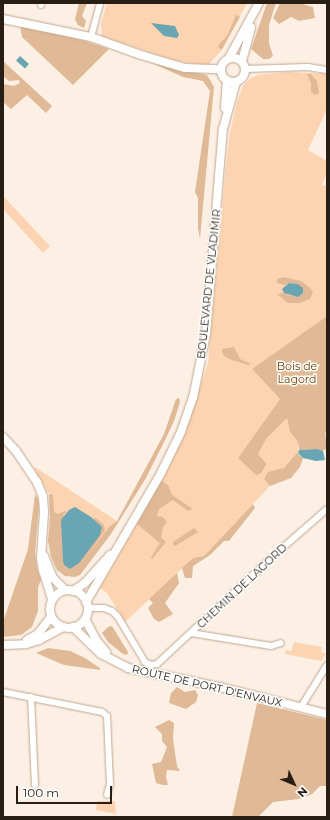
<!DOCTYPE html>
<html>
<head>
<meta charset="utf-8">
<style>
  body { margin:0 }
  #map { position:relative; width:330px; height:820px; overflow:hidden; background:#fcf0e5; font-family:Montserrat,sans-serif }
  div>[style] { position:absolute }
  .green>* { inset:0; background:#fcd4b1 }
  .forest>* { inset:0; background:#e0b996 }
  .water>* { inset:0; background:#69a5b3; transform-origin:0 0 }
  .roads { filter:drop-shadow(0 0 1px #c2a68e) drop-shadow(0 0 1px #c2a68e) }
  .street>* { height:6px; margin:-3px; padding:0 3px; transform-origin:3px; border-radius:3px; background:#fff }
  .secondary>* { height:8px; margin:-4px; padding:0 4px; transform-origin:4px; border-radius:4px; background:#fff }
  .secondary>.ring { margin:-4px; padding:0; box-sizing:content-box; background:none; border:8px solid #fff; border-radius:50% }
  span { translate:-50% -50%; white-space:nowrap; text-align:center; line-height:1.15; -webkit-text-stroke:3px #fff; paint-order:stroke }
  .street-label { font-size:11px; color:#281e14 }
  .park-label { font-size:11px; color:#714002 }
  .frame { position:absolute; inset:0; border:4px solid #281e14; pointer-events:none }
  .north { position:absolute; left:274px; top:764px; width:40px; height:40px; -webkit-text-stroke:3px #fff; paint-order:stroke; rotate:134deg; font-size:11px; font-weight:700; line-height:16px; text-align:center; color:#281e14 }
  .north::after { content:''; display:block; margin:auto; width:14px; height:18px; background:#281e14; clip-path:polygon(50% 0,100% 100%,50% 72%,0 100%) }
  .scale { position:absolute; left:16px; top:786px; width:96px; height:18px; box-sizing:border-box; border:2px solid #281e14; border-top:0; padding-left:5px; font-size:12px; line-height:14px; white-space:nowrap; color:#281e14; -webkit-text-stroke:3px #fff; paint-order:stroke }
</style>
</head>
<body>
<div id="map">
  <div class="green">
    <div style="clip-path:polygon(107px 3px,247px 3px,222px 50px,207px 66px,173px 60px,102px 36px,101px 24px)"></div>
    <div style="clip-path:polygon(287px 72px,327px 74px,327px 109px,308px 150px,327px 161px,327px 173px,322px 185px,327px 186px,327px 316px,252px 369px,280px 399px,238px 458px,267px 464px,258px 454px,266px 439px,287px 418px,290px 432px,298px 442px,298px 453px,284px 468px,264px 479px,270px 486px,204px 556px,193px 558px,125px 622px,107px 593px,100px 588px,170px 466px,185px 432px,208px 363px,227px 156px,230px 133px,237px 102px,243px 86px,251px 78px,258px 75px)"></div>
    <div style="clip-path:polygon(3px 196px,50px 246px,43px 253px,3px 209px)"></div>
    <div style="clip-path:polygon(35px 467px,117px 521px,75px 573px,59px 566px,50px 493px,49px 494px,35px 470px)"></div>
    <div style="clip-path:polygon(294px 642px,322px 647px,321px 652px,326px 654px,321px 661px,285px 654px,286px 650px,291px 651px)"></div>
    <div style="clip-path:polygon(97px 801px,115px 801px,116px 814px,96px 810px)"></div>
  </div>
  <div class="forest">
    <div style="clip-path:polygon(79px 3px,87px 3px,82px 16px,86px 21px,84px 28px,78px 25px,75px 19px)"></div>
    <div style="clip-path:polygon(267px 3px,276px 3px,269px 25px,269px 43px,273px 56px,269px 59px,263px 59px,251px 49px)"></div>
    <div style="clip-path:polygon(280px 3px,299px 3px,313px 7px,315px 18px,299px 21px,291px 17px,279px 24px,273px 18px)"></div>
    <div style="clip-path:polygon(236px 15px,240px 17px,222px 49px,220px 49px,218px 47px,220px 43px,227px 36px)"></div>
    <div style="clip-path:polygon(20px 25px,85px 41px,109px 49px,73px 85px,22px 37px)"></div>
    <div style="clip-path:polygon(3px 61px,52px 106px,46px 113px,27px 95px,11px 109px,3px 102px,3px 84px,14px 86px,20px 83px,19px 80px,9px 81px,3px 76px)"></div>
    <div style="clip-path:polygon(154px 64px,207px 75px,214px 87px,200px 239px,198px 228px,198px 198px,195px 192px,210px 91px,203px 81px,183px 77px)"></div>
    <div style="clip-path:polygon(307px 74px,311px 74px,317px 81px,319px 93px,315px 95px,311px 92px,311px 83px)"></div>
    <div style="clip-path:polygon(283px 277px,301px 281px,310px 288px,313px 292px,310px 299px,300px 303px,288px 303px,277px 294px,284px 293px,291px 296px,303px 288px,298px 284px,290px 283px,285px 285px,277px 283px,277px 279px)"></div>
    <div style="clip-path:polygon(327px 316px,327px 432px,325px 433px,327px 448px,323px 451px,317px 449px,299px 450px,298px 442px,290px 432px,287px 418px,266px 439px,258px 454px,267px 464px,260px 474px,256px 475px,238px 458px,280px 399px,252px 369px)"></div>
    <div style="clip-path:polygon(234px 347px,240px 359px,251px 364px,248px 365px,229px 359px,223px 355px,222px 349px)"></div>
    <div style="clip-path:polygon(179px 398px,180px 402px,174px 421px,165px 440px,146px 478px,111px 534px,80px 575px,75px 577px,65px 576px,57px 570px,51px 557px,48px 541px,50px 518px,49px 494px,53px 495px,54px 512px,58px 514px,65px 511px,67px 512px,63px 515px,97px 523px,93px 519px,96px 518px,104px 525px,105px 530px,89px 554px,109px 527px,117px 521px,164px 434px,176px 399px)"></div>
    <div style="clip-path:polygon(297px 453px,303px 458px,300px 467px,291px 478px,270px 486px,264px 479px,268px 472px,284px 468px)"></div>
    <div style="clip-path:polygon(162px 481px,168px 485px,172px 495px,193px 509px,188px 511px,173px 500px,159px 509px,157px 516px,163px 517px,167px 522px,163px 527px,161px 537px,166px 542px,152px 559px,151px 557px,160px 543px,137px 524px)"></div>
    <div style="clip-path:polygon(35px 494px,38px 499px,39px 507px,35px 552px,37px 568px,41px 580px,38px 587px,38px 611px,32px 627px,21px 635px,3px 637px,3px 622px,28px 549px)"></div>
    <div style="clip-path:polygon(253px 504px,255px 508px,229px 541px,224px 541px,210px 555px,193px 566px,192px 578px,185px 578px,182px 568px,193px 558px,204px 556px)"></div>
    <div style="clip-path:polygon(194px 528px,198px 532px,175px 546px,173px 545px,173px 542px)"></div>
    <div style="clip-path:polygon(177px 573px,179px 583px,165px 603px,173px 614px,159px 622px,154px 619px,148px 608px,153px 603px,149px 599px)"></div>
    <div style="clip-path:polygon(112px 626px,128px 652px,127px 655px,123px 654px,108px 642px,102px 633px,108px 627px)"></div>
    <div style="clip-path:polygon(48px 648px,70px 651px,85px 658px,100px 668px,100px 670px,64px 665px,36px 653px)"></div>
    <div style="clip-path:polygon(177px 687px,185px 692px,195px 690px,198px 695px,196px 702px,186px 709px,169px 703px,171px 693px)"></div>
    <div style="clip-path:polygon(257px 703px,327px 720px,327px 789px,327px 786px,320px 786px,312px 794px,299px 799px,273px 802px,258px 817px,232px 817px)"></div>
    <div style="clip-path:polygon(169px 720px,174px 723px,173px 739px,177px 766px,180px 771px,167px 770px,166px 777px,168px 785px,163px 785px,156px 783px,152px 764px,161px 762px,167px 747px,162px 741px,162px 734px,155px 727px)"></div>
  </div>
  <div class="water">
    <div style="clip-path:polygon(151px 23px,175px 26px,179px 35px,177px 38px,164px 36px)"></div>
    <div style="left:20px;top:56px;width:12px;height:6px;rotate:42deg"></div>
    <div style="clip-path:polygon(289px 283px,298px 284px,303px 288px,303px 293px,298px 297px,284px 293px,282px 289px)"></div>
    <div style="clip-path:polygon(317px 449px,323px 451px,325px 460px,316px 461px,303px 458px,298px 453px,299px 450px)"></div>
    <div style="clip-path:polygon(75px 507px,91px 517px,102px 527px,100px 535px,79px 563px,70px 569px,64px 565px,63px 561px,61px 520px,69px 510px)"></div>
  </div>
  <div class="roads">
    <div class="street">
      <div style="left:41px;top:5px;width:2px;rotate:-90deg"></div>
      <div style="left:91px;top:37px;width:35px;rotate:-75deg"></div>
      <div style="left:245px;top:69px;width:63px;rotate:-1.8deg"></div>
      <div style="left:308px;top:67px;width:19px;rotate:9deg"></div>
      <div style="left:88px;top:608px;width:16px"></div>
      <div style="left:104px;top:608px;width:9px;rotate:21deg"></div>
      <div style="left:112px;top:611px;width:8px;rotate:45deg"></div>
      <div style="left:118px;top:617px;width:52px;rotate:59deg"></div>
      <div style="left:145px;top:662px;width:7px;rotate:27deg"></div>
      <div style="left:151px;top:665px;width:6px;rotate:-9deg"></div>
      <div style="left:157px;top:664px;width:156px;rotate:-42.9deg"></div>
      <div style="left:271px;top:558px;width:74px;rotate:-41.2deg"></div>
      <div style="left:191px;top:633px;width:81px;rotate:9.2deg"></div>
      <div style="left:271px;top:646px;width:10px;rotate:-17deg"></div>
      <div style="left:3px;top:692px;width:101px;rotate:11.4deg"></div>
      <div style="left:102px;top:712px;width:6px;rotate:39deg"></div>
      <div style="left:107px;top:716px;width:68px;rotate:87.5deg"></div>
      <div style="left:110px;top:784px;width:11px;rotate:105deg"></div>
      <div style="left:31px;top:697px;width:88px;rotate:87.4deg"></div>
      <div style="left:301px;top:707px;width:49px;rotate:-58.2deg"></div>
    </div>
    <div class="secondary">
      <div style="left:3px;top:19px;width:90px;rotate:11.6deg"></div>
      <div style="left:91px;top:37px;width:53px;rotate:19.8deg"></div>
      <div style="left:141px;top:55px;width:46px;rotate:16.5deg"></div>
      <div style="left:185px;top:68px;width:36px;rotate:2deg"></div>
      <div class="ring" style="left:221px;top:58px;width:16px;height:16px"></div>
      <div style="left:229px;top:58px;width:63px;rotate:-61.4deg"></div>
      <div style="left:242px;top:61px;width:35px;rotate:-75deg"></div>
      <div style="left:225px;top:108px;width:28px;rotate:-86deg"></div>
      <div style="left:3px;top:437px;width:19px;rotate:47deg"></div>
      <div style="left:16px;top:451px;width:37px;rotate:56deg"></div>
      <div style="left:37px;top:482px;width:16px;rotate:68deg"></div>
      <div style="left:43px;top:497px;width:16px;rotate:86deg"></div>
      <div style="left:44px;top:513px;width:45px;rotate:93.8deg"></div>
      <div style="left:41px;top:558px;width:12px;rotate:81deg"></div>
      <div style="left:43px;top:570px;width:30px;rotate:73deg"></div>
      <div style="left:44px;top:556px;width:24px;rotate:68deg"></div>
      <div style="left:53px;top:578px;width:17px;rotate:45deg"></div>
      <div class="ring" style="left:50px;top:590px;width:30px;height:30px"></div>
      <div style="left:73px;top:591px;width:14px;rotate:-34deg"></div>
      <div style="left:85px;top:583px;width:38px;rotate:-48deg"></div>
      <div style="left:86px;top:602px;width:149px;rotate:-59.8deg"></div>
      <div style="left:161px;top:473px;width:46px;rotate:-64deg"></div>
      <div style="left:181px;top:432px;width:36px;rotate:-71deg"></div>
      <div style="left:193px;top:398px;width:65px;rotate:-78.5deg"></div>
      <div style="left:206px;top:334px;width:206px;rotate:-85.3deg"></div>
      <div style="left:223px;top:129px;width:49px;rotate:-74.5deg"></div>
      <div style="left:85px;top:619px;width:24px;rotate:62deg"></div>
      <div style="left:96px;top:640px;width:16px;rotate:50deg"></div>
      <div style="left:73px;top:627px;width:39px;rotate:44deg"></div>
      <div style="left:101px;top:654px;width:30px;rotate:27deg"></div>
      <div style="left:128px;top:668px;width:94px;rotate:11.7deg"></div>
      <div style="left:220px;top:687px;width:110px;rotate:14.2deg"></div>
      <div style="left:27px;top:640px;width:13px;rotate:-29deg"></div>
      <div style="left:38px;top:634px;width:21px;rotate:-53deg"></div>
      <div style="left:3px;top:645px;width:23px;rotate:-2deg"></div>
      <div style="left:26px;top:644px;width:14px;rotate:-17deg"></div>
      <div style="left:39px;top:640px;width:27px;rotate:-28deg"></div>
    </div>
  </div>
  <div class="street-label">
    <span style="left:209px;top:284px;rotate:-84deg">BOULEVARD DE VLADIMIR</span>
    <span style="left:242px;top:586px;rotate:-43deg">CHEMIN DE LAGORD</span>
    <span style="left:207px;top:686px;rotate:13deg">ROUTE DE PORT D'ENVAUX</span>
  </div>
  <div class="park-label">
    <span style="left:297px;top:373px">Bois de<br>Lagord</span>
  </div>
  <div class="frame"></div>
  <div class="north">N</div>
  <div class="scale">100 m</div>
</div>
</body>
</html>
